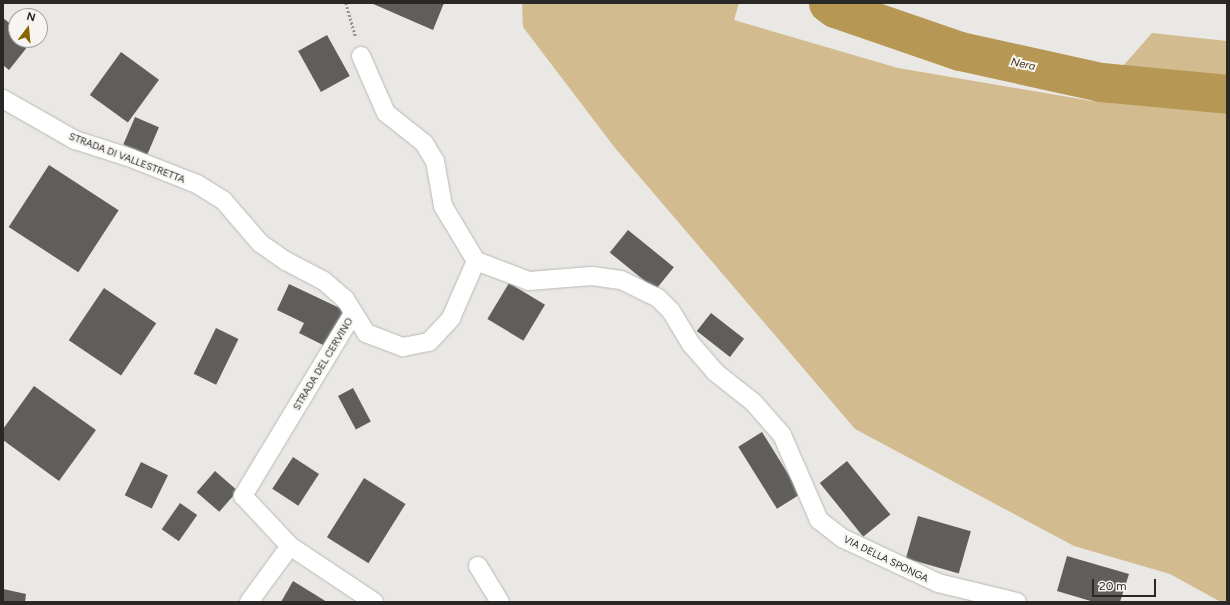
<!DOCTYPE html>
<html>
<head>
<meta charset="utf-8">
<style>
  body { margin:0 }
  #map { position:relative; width:1230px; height:605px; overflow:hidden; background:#eae8e5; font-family:Figtree,sans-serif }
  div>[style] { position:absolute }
  .green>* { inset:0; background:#d2bc8f }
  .river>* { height:39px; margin:-19.5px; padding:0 19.5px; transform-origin:19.5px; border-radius:19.5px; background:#b79754 }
  .building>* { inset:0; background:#5f5e5b; transform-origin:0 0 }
  .path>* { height:2.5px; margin-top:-1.25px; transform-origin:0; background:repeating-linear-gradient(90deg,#979593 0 2px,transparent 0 4px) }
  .roads { filter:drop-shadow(0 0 1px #bab8b5) drop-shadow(0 0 1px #bab8b5) }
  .street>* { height:18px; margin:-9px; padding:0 9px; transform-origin:9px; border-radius:9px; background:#fff }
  span { translate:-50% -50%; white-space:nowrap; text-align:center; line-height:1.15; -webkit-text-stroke:4px #f7f5f2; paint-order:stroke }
  .street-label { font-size:10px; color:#292827 }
  .water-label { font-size:11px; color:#413315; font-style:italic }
  .frame { position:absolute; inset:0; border:4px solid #292827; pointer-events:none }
  .north { position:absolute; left:8px; top:8px; width:40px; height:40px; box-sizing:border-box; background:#f7f5f2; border:1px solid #a5a3a1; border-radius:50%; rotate:16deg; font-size:11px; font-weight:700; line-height:16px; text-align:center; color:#292827 }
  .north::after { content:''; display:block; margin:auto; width:14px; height:18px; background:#886501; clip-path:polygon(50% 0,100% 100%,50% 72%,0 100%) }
  .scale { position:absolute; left:1092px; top:579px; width:64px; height:18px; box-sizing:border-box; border:2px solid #292827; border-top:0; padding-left:5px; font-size:12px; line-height:14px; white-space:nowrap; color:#292827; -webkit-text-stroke:3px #f7f5f2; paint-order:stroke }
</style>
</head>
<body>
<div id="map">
  <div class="green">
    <div style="clip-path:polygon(522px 3px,739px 3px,734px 20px,898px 68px,1092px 101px,1152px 33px,1227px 41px,1227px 602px,1221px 602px,1170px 574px,1074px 546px,855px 429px,615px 148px,523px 27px)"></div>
  </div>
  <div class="river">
    <div style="left:828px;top:3px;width:9px;rotate:36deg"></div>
    <div style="left:835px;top:8px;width:132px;rotate:19deg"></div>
    <div style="left:960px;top:51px;width:144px;rotate:12.4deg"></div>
    <div style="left:1101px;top:82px;width:127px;rotate:5.4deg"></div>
  </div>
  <div class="building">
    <div style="clip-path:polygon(371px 3px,444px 3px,433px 30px)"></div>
    <div style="clip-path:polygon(3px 18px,16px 28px,16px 40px,32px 41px,9px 70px,3px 65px)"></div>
    <div style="left:327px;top:35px;width:47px;height:33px;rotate:61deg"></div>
    <div style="left:121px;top:52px;width:47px;height:53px;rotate:36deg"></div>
    <div style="left:135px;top:117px;width:26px;height:30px;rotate:23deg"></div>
    <div style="left:49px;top:165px;width:83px;height:74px;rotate:33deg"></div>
    <div style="left:628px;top:230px;width:59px;height:29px;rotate:39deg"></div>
    <div style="left:509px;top:283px;width:42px;height:42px;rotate:31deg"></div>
    <div style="clip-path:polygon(289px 284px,346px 311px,329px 348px,299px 333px,304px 323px,277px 310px)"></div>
    <div style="left:104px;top:288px;width:63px;height:63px;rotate:34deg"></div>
    <div style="left:711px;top:313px;width:42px;height:23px;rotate:38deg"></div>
    <div style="left:216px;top:328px;width:25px;height:51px;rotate:26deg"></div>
    <div style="clip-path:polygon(34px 386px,96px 430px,59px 481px,3px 440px,3px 429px)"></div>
    <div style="left:353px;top:388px;width:38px;height:17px;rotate:62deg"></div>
    <div style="left:762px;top:432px;width:73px;height:28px;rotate:58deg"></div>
    <div style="left:293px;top:457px;width:31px;height:38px;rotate:33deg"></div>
    <div style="left:847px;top:461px;width:69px;height:35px;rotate:51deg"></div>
    <div style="left:141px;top:462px;width:30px;height:37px;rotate:26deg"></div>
    <div style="left:215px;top:471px;width:30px;height:28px;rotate:41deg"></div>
    <div style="left:364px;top:478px;width:49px;height:70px;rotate:32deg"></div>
    <div style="left:180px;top:503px;width:21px;height:32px;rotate:35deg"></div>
    <div style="left:918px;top:516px;width:55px;height:44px;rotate:16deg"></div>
    <div style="clip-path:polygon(1067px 556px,1129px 574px,1120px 602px,1094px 602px,1057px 591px)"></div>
    <div style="clip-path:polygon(293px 581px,327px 602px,281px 602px)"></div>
    <div style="clip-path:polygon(3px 589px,26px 594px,25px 602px,3px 602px)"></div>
  </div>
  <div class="path">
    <div style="left:346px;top:3px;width:35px;rotate:74deg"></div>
  </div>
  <div class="roads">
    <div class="street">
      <div style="left:361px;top:56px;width:62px;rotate:66.3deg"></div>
      <div style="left:386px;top:113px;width:48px;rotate:38.3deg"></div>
      <div style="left:424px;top:143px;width:21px;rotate:59deg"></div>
      <div style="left:435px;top:161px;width:46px;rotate:79.9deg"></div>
      <div style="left:443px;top:206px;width:64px;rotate:59deg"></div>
      <div style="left:3px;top:99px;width:83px;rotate:29.7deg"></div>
      <div style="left:75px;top:140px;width:59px;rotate:17.8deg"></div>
      <div style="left:131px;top:158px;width:71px;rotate:21.5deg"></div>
      <div style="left:197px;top:184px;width:31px;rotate:32deg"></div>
      <div style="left:223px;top:200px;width:57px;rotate:49.3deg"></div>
      <div style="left:260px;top:243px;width:32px;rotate:35deg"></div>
      <div style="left:286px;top:261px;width:43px;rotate:27.8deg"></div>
      <div style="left:324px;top:281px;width:28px;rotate:41deg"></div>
      <div style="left:345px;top:299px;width:40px;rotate:58deg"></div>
      <div style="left:366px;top:333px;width:40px;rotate:21deg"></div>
      <div style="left:403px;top:347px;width:26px;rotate:-11deg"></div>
      <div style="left:429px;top:342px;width:33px;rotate:-47deg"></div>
      <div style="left:451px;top:318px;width:62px;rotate:-66.3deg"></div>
      <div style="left:476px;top:261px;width:57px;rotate:20.7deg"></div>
      <div style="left:529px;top:281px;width:63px;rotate:-4.5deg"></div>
      <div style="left:592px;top:276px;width:29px;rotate:8deg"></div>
      <div style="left:621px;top:280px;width:41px;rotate:25.9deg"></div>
      <div style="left:658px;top:298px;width:18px;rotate:45deg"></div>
      <div style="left:671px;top:311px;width:39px;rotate:59deg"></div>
      <div style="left:691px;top:344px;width:37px;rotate:49deg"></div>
      <div style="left:715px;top:372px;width:48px;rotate:38.3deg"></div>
      <div style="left:753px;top:402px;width:44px;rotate:48.7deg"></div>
      <div style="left:782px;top:435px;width:93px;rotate:66.5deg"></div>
      <div style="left:819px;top:520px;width:29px;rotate:38deg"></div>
      <div style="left:842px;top:538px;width:106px;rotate:25.1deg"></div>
      <div style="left:938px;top:583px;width:81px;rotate:13.5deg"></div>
      <div style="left:290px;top:546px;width:101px;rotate:33.7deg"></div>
      <div style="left:478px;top:566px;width:42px;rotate:58.6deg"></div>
      <div style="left:249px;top:602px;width:69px;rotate:-53.8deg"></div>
      <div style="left:290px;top:546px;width:69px;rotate:-133.2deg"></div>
      <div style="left:243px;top:496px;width:213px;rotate:-58.9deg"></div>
    </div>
  </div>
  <div class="street-label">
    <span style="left:127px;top:158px;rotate:21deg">STRADA DI VALLESTRETTA</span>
    <span style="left:323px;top:364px;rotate:-59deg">STRADA DEL CERVINO</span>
    <span style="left:886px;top:559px;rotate:26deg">VIA DELLA SPONGA</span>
  </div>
  <div class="water-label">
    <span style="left:1023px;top:65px;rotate:12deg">Nera</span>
  </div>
  <div class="frame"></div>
  <div class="north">N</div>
  <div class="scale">20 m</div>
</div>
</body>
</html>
